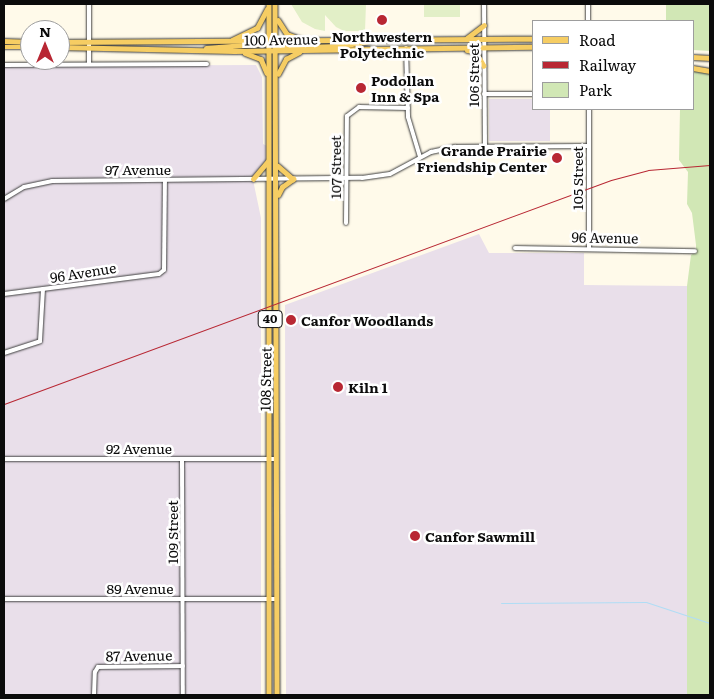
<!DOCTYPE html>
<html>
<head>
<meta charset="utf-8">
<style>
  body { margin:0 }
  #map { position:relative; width:714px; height:699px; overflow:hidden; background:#fffaea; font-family:Literata,serif }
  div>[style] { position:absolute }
  .industrial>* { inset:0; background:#e9dfea }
  .green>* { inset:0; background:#d1e7b5 }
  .pitch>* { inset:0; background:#e2efc7; transform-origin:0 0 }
  .stream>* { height:1px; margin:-0.5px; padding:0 0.5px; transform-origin:0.5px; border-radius:0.5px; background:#b0ddf5 }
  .roads { filter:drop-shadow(0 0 1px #3e3e3e) drop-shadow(0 0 1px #3e3e3e) }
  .minor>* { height:4px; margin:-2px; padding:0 2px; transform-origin:2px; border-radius:2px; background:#fff }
  .major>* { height:4.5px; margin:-2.25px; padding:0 2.25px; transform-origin:2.25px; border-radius:2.25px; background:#f6cd63 }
  .rail>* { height:1px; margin:-0.5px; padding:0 0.5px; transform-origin:0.5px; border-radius:0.5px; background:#b82733 }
  .dots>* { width:14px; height:14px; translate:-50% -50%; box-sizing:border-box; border:2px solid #fff; border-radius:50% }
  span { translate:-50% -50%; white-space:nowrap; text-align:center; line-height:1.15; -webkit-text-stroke:5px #fff; paint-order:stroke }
  .shield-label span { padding:1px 4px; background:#fff; border:1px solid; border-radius:4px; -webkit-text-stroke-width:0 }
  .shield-label { font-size:12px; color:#0b0b0b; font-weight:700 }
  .poi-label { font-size:14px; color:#0b0b0b; font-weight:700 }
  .left { translate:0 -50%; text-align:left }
  .right { translate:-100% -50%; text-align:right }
  .street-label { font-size:14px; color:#0b0b0b }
  .frame { position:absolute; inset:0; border:5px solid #0b0b0b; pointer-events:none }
  .legend { position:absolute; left:532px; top:20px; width:162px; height:90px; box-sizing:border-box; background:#fff; border:1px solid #9d9d9d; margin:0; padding:6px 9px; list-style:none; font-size:15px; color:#0b0b0b }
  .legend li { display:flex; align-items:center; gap:10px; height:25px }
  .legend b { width:25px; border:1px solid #9d9d9d }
  .north { position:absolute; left:20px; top:20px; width:50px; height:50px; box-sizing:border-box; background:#fff; border:1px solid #9d9d9d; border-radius:50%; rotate:0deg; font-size:14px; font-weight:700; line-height:20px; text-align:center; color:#0b0b0b }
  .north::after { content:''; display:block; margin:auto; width:18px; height:22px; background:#b82733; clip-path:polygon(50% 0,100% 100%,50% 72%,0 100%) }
</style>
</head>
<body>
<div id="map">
  <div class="industrial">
    <div style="clip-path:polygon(256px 65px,262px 77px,263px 144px,269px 147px,265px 167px,253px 180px,261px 218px,261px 695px,4px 695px,4px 66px)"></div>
    <div style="clip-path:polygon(489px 99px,533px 99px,533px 109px,550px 109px,550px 141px,489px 141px)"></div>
    <div style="clip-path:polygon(479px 234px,489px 253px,584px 253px,584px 285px,687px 286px,687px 695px,286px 695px,285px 305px)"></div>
  </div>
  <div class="green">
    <div style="clip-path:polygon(666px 4px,710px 4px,710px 51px,693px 50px,693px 21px,666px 21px)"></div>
    <div style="clip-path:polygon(693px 70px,710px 72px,710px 695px,687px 695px,687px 286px,691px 255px,696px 252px,696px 245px,692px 213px,687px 204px,688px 172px,679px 160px,680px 109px,693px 109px)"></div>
  </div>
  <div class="pitch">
    <div style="clip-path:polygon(291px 4px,366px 4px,365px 31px,344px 31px,336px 27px,325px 15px,325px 31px,315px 29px,302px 22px)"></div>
    <div style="left:424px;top:4px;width:36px;height:13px"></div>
  </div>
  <div class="stream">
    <div style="left:501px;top:603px;width:145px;rotate:-0.4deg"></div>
    <div style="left:646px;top:602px;width:67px;rotate:18.2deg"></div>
  </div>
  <div class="roads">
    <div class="minor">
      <div style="left:484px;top:4px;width:142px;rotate:89.6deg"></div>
      <div style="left:588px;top:4px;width:17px;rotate:90deg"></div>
      <div style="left:406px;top:48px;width:69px;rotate:88.3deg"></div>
      <div style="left:408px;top:117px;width:42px;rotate:73.3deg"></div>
      <div style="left:89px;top:64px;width:60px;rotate:-90deg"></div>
      <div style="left:4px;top:65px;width:203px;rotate:-0.3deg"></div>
      <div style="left:484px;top:94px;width:49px"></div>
      <div style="left:4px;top:199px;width:23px;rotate:-31deg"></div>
      <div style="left:24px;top:187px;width:29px;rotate:-12deg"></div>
      <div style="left:52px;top:181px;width:310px;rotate:-0.6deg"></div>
      <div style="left:362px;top:178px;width:28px;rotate:-8deg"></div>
      <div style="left:390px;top:174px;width:47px;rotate:-28.2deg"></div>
      <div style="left:431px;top:152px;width:25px;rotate:-12deg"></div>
      <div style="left:455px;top:147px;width:133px;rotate:-0.4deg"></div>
      <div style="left:346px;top:223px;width:107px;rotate:-89.5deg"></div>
      <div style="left:347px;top:116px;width:15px;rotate:-37deg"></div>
      <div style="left:359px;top:107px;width:49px;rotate:1.2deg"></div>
      <div style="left:515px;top:248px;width:180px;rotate:1deg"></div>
      <div style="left:589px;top:248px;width:139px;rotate:-90deg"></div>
      <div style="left:4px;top:294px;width:156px;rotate:-7.4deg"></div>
      <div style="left:159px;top:274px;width:6px;rotate:-39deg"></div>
      <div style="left:164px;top:270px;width:90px;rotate:-89.4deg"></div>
      <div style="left:4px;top:353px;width:38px;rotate:-18deg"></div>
      <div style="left:40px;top:341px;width:52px;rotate:-86.7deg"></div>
      <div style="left:4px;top:459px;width:271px"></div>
      <div style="left:182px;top:459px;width:236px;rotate:89.8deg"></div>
      <div style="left:4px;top:599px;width:272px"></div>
      <div style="left:94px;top:695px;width:23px;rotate:-88deg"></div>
      <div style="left:95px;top:672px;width:6px;rotate:-59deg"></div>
      <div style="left:98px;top:667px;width:85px;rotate:-0.7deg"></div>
    </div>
    <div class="major">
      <div style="left:269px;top:4px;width:691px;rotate:90deg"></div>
      <div style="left:275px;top:4px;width:691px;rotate:89.83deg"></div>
      <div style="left:278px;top:20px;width:17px;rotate:57deg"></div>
      <div style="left:287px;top:34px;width:15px;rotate:20deg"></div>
      <div style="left:467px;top:38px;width:21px;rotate:-37deg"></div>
      <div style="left:232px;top:40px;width:28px;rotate:-26deg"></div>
      <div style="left:257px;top:28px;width:21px;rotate:-62deg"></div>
      <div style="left:4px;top:41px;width:26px;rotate:2deg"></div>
      <div style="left:60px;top:42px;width:473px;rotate:-0.4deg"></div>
      <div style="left:4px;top:47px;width:26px"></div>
      <div style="left:60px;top:47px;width:174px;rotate:1.3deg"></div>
      <div style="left:234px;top:51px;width:299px;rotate:-0.8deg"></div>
      <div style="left:206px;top:48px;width:64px;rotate:-4.5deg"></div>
      <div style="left:275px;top:48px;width:64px;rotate:-1.8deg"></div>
      <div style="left:339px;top:46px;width:30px;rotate:-9deg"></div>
      <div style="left:467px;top:50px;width:8px;rotate:7deg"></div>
      <div style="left:475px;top:51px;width:17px;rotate:59deg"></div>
      <div style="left:245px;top:53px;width:17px;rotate:21deg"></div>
      <div style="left:261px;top:59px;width:15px;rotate:67deg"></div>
      <div style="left:693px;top:57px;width:17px;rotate:3deg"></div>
      <div style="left:693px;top:68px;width:17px;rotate:10deg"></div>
      <div style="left:278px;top:74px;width:17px;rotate:-62deg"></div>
      <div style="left:286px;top:59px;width:15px;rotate:-28deg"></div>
      <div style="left:278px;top:166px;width:20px;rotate:41deg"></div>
      <div style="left:253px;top:179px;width:23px;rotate:-50deg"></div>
      <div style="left:278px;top:195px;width:9px;rotate:-63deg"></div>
      <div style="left:282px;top:187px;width:14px;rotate:-36deg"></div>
    </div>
  </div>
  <div class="rail">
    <div style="left:4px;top:404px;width:647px;rotate:-20.26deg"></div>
    <div style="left:611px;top:180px;width:38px;rotate:-15deg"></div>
    <div style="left:648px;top:170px;width:62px;rotate:-4.6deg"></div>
  </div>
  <div class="dots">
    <div style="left:382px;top:20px;background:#b82733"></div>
    <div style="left:361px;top:88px;background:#b82733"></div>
    <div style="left:557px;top:158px;background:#b82733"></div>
    <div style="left:291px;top:320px;background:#b82733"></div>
    <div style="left:338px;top:387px;background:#b82733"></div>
    <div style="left:415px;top:536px;background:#b82733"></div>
  </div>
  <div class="shield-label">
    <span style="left:270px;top:319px">40</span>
  </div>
  <div class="poi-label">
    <span style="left:382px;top:44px">Northwestern<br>Polytechnic</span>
    <span class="left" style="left:371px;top:88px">Podollan<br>Inn &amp; Spa</span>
    <span class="right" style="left:547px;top:158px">Grande Prairie<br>Friendship Center</span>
    <span class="left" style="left:301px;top:320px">Canfor Woodlands</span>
    <span class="left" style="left:348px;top:387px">Kiln 1</span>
    <span class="left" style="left:425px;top:536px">Canfor Sawmill</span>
  </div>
  <div class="street-label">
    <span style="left:281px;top:39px;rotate:-1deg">100 Avenue</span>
    <span style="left:473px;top:75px;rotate:-90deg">106 Street</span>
    <span style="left:335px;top:167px;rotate:-90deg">107 Street</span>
    <span style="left:138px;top:169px">97 Avenue</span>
    <span style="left:577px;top:178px;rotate:-90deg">105 Street</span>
    <span style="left:605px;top:237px;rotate:1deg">96 Avenue</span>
    <span style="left:83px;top:272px;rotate:-9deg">96 Avenue</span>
    <span style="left:265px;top:379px;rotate:-89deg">108 Street</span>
    <span style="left:139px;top:448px">92 Avenue</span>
    <span style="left:172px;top:532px;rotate:-90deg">109 Street</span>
    <span style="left:140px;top:588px">89 Avenue</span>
    <span style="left:139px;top:655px;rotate:-1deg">87 Avenue</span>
  </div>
  <div class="frame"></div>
  <ul class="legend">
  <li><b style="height:6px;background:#f6cd63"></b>Road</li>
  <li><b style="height:6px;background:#b82733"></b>Railway</li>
  <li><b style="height:14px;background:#d1e7b5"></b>Park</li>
  </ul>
  <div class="north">N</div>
</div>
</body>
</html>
